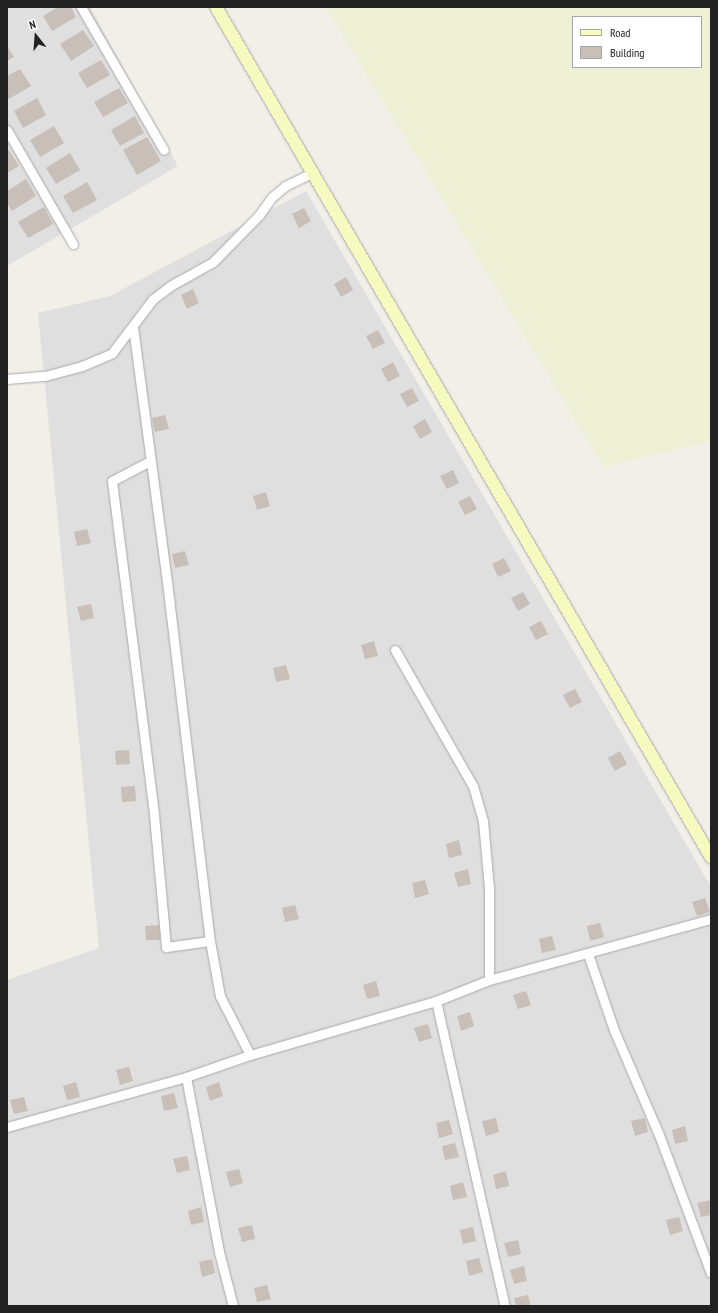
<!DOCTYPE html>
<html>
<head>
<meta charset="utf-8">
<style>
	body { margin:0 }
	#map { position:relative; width:718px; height:1313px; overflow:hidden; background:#f2efe9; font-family:"PT Sans Narrow",sans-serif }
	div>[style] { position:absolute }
	.residential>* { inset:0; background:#e0dfdf }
	.farmland>* { inset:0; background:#eef0d5 }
	.building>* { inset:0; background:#c7bfb8 }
	.roads { filter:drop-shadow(0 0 1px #a9a9a9) drop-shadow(0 0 1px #a9a9a9) }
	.street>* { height:9px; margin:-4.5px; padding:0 4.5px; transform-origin:4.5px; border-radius:4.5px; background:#fff }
	.secondary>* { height:12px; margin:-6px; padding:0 6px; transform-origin:6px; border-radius:6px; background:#f7fabf }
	span { translate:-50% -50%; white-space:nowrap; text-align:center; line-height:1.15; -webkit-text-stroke:3px #fff; paint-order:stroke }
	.frame { position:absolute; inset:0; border:8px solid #222; pointer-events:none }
	.legend { position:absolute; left:572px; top:16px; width:130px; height:52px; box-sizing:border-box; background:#fff; border:1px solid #a7a7a7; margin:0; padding:5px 7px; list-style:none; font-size:12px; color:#222 }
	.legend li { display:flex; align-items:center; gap:8px; height:20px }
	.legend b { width:20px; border:1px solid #a7a7a7 }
	.north { position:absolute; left:16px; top:16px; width:40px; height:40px; -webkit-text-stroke:3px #fff; paint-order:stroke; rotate:343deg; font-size:11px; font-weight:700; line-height:16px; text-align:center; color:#222 }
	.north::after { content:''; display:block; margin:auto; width:14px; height:18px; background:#222; clip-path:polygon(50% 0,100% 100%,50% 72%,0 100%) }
</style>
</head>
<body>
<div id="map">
	<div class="residential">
		<div style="clip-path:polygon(7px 7px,90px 7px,178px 166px,7px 266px)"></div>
		<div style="clip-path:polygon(306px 191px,711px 887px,711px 1306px,7px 1306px,7px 980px,99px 948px,38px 313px,110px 296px)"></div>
	</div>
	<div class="farmland">
		<div style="clip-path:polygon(evenodd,326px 7px,711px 7px,711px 441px,604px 467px,326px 7px,573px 17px,701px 17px,701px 67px,573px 67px,573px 17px)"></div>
	</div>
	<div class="building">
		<div style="clip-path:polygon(58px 7px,71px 7px,76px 17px,52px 31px,43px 16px)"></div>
		<div style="clip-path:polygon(83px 30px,94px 46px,71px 61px,60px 44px)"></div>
		<div style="clip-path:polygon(7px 46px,14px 57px,7px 61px)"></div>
		<div style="clip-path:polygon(101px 60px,110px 75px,87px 88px,78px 73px)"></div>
		<div style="clip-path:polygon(20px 69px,31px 86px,7px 100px,7px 76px)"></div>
		<div style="clip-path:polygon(119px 88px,128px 103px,103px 117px,94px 102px)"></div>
		<div style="clip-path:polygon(37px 98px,46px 115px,23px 128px,14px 111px)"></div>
		<div style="clip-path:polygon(135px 116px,144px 133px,120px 146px,111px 130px)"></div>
		<div style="clip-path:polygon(54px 126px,64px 143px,40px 157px,30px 140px)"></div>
		<div style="clip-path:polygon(147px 137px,161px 161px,137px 175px,123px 150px)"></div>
		<div style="clip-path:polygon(9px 150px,19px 166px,7px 173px,7px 152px)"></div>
		<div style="clip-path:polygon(70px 153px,80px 170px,56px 184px,46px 168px)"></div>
		<div style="clip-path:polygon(26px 179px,36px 196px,12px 211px,7px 203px,7px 191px)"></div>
		<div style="clip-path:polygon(87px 182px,97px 200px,73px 213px,63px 196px)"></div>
		<div style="clip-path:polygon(44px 207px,53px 224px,28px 238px,18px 222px)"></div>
		<div style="clip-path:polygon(304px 208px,311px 221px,299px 228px,292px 214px)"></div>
		<div style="clip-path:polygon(346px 277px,353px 290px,341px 297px,334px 284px)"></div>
		<div style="clip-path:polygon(193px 289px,199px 303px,187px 309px,181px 295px)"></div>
		<div style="clip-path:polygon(378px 330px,385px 343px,373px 349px,366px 336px)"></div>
		<div style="clip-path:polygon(393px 362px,400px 376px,388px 382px,381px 369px)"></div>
		<div style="clip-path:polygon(412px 388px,419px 401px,407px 407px,400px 394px)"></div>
		<div style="clip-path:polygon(165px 415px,169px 429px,155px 432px,152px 418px)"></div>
		<div style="clip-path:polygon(425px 419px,432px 432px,420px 439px,413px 426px)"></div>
		<div style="clip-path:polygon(453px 470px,459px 483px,447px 489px,440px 476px)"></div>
		<div style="clip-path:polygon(266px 492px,270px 506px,257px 510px,253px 496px)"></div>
		<div style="clip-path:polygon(470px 496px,477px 509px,465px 515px,458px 502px)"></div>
		<div style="clip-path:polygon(87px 529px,91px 543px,77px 546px,74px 532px)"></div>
		<div style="clip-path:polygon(185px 551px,189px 565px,175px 568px,172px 554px)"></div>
		<div style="clip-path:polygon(504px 558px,511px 571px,498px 577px,492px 564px)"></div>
		<div style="clip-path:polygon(523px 592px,530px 604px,518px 611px,511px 598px)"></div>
		<div style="clip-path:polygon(91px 604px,94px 618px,81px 621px,77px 607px)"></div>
		<div style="clip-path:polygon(541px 621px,548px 634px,536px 640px,529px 627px)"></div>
		<div style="clip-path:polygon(374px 641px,378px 656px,365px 659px,361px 645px)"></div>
		<div style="clip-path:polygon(286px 665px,290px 679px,276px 682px,273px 668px)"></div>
		<div style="clip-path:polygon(575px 689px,582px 702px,570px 708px,563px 695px)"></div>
		<div style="clip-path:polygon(129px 750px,130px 764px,116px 765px,115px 751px)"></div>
		<div style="clip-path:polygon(620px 751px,627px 764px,615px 771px,608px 758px)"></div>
		<div style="clip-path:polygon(135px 786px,136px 801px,122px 802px,121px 787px)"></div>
		<div style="clip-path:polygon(459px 840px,462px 855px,449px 858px,446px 844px)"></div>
		<div style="clip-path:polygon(468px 869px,471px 884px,458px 887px,454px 873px)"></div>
		<div style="clip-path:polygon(425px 880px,429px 894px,415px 898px,412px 883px)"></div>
		<div style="clip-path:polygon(705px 898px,710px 912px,697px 916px,692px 902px)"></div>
		<div style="clip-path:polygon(295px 905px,299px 919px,285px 922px,282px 908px)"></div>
		<div style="clip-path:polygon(600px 923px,604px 937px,590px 941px,587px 926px)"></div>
		<div style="clip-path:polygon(159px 925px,160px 940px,146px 940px,145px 926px)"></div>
		<div style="clip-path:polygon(552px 936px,556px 950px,542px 953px,539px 939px)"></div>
		<div style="clip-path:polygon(376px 981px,380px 996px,367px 999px,363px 985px)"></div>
		<div style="clip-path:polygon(526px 991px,531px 1005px,518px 1009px,513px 995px)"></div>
		<div style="clip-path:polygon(470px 1012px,474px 1026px,461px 1031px,457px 1016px)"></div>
		<div style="clip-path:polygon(428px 1024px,432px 1038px,419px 1042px,414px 1028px)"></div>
		<div style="clip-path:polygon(129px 1067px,133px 1081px,120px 1085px,116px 1070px)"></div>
		<div style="clip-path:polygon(76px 1082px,80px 1097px,67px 1100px,63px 1086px)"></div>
		<div style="clip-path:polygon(219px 1082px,223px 1096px,210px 1101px,206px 1087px)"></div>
		<div style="clip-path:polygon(174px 1093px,178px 1108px,164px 1111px,161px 1096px)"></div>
		<div style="clip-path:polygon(24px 1097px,28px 1111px,14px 1114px,10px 1100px)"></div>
		<div style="clip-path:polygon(496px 1118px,499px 1132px,486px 1136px,482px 1121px)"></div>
		<div style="clip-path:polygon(645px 1118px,648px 1132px,635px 1136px,631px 1121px)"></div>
		<div style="clip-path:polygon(449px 1120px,453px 1134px,439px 1138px,436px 1123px)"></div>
		<div style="clip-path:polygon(685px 1126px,688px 1141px,675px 1144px,672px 1130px)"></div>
		<div style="clip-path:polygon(455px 1143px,459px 1157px,445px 1160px,442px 1146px)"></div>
		<div style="clip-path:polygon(187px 1156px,190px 1170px,177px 1173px,173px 1159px)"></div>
		<div style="clip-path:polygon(239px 1169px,243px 1183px,230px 1187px,226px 1172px)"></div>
		<div style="clip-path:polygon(506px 1171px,509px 1186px,496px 1189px,493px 1175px)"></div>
		<div style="clip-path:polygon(463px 1182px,467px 1197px,453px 1200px,450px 1186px)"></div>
		<div style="clip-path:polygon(711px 1200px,711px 1215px,701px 1217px,697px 1203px)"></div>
		<div style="clip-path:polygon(201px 1207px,204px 1222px,191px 1225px,188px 1211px)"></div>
		<div style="clip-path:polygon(679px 1217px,683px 1231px,670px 1235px,666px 1220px)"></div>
		<div style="clip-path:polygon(252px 1225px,255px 1239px,242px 1242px,238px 1228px)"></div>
		<div style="clip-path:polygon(473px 1227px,476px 1241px,463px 1244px,460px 1230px)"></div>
		<div style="clip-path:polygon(518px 1240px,521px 1254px,508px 1257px,504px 1243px)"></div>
		<div style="clip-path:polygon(479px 1258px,483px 1272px,469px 1276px,466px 1261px)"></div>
		<div style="clip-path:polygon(212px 1259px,215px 1273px,202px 1277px,199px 1262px)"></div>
		<div style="clip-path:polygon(524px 1266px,527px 1281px,514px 1284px,510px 1270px)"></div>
		<div style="clip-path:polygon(267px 1285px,271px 1299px,257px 1302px,254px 1288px)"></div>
		<div style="clip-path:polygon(528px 1295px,531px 1306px,516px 1306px,514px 1298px)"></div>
	</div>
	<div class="roads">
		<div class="street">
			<div style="left:81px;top:7px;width:165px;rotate:59.9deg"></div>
			<div style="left:7px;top:130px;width:132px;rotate:59.9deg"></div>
			<div style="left:133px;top:327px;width:265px;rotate:82.4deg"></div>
			<div style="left:168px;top:590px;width:354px;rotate:83.2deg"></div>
			<div style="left:7px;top:379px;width:38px;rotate:-5deg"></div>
			<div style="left:45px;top:376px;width:38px;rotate:-15deg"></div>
			<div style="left:82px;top:366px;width:33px;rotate:-23deg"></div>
			<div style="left:112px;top:353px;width:68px;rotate:-52.8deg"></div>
			<div style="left:153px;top:299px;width:21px;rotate:-37deg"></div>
			<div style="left:170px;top:286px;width:49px;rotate:-29.2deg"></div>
			<div style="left:213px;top:262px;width:66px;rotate:-45.6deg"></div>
			<div style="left:259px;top:215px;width:22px;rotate:-54deg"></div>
			<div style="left:272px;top:197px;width:17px;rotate:-40deg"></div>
			<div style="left:285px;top:186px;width:30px;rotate:-26deg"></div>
			<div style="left:150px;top:461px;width:43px;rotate:152.2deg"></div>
			<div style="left:112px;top:481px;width:337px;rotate:82.8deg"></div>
			<div style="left:154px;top:815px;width:133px;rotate:84.8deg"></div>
			<div style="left:166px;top:947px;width:44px;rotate:-7.8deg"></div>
			<div style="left:210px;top:941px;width:56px;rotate:79.7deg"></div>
			<div style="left:220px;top:996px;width:66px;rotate:63deg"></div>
			<div style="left:395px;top:650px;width:157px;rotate:60.2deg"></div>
			<div style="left:473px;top:786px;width:36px;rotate:74deg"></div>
			<div style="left:483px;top:821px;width:67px;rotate:84.9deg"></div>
			<div style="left:489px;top:888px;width:92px;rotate:90deg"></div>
			<div style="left:588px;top:954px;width:80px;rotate:71.1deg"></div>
			<div style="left:614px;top:1030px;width:114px;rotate:66.8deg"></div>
			<div style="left:659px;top:1135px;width:147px;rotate:69.4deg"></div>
			<div style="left:436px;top:1001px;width:313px;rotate:77.3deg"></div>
			<div style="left:186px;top:1077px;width:178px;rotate:79.3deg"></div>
			<div style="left:219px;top:1252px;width:56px;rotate:75.5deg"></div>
			<div style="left:7px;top:1127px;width:186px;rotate:-15.6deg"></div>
			<div style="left:186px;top:1077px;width:68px;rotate:-19deg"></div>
			<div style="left:250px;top:1055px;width:194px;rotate:-16.2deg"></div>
			<div style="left:436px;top:1001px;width:57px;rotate:-21.6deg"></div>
			<div style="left:489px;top:980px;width:230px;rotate:-15.4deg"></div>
		</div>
		<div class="secondary">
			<div style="left:216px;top:7px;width:984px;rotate:59.79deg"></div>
		</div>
	</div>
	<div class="frame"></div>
	<ul class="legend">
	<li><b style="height:5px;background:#f7fabf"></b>Road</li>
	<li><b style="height:11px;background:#c7bfb8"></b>Building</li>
	</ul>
	<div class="north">N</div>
</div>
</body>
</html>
